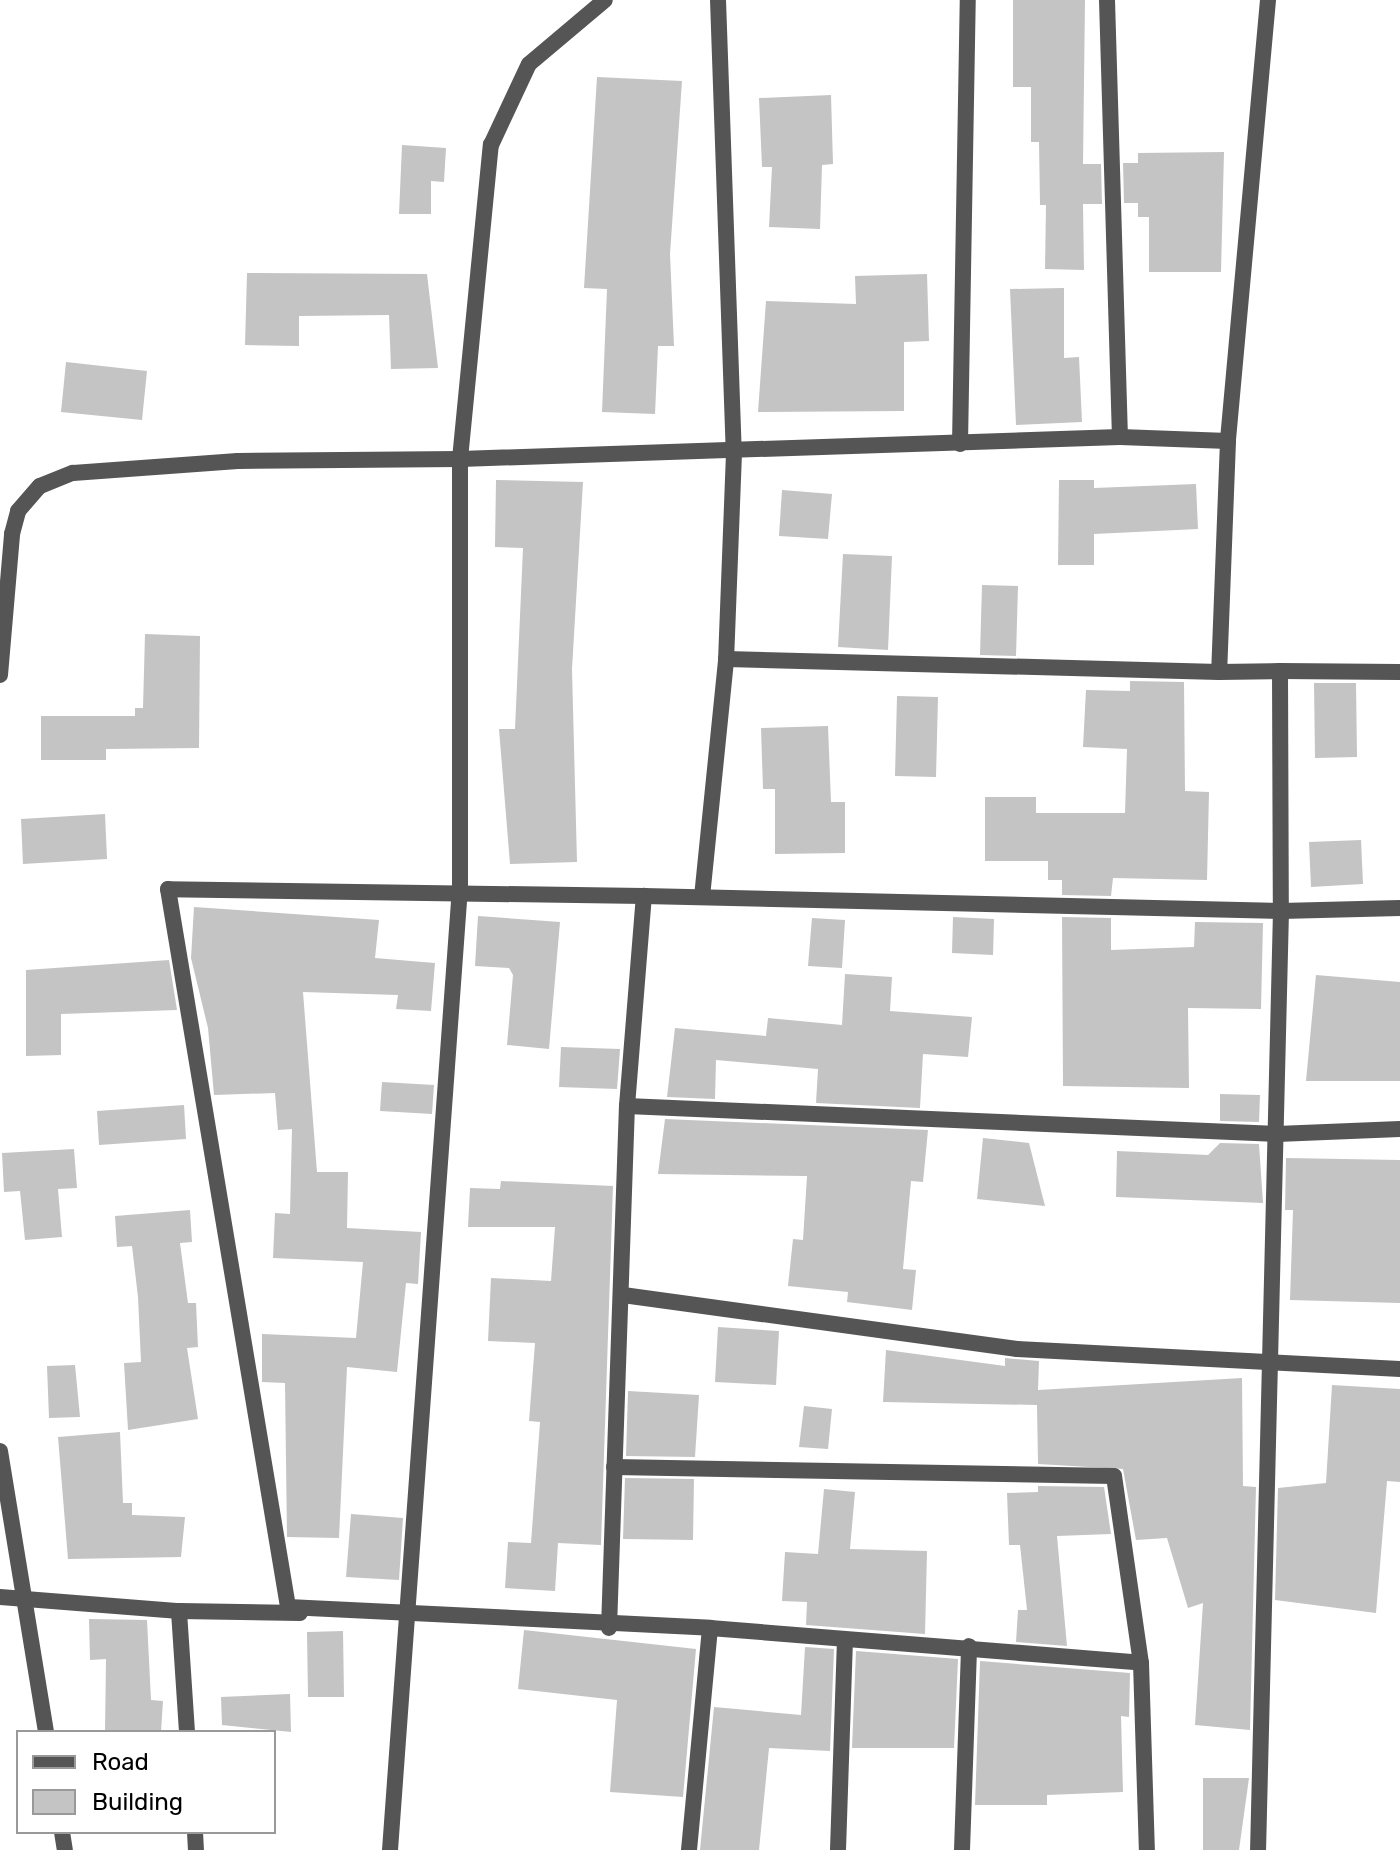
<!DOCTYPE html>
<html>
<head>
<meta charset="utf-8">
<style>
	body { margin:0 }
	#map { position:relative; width:1400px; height:1850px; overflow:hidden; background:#fff; font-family:Rubik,sans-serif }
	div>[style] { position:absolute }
	.building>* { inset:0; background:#c4c4c4 }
	.street>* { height:16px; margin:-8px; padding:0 8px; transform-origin:8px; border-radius:8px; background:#555 }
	span { translate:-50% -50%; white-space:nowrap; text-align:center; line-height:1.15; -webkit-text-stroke:6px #fff; paint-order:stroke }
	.legend { position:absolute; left:16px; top:1730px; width:260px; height:104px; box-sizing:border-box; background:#fff; border:2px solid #999; margin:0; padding:10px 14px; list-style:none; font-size:24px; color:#000 }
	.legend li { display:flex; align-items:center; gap:16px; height:40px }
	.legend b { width:40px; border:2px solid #999 }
</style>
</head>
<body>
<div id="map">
	<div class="building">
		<div style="clip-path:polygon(1013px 0,1085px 0,1083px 164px,1101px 164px,1102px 204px,1083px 204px,1084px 270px,1045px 269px,1046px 205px,1040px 205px,1039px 142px,1031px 142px,1031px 87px,1013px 87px)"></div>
		<div style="clip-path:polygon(597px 77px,682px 81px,670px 254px,674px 346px,658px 346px,655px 414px,602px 412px,607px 289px,584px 288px)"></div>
		<div style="clip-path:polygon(831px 95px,833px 164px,822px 165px,820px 229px,769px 227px,772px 167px,762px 167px,759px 98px)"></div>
		<div style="clip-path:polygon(402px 145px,446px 148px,444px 182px,431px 181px,431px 214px,399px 214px)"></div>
		<div style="clip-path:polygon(1224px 152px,1221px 272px,1149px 272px,1149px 217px,1138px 217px,1138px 203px,1124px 203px,1123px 163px,1138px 163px,1138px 153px)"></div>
		<div style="clip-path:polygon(247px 273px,427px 274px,438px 368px,391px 369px,389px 315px,299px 316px,299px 346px,245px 345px)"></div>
		<div style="clip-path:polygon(927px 274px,929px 341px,904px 342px,904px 411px,758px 412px,766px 301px,856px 304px,855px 276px)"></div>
		<div style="clip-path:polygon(1064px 288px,1064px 358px,1079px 357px,1082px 422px,1016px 425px,1010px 289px)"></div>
		<div style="clip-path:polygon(66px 362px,147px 371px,142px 420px,61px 412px)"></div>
		<div style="clip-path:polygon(496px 480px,583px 482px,572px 669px,577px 862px,510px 864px,499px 729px,515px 729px,523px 548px,495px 547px)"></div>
		<div style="clip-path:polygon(1059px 480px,1094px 480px,1094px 488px,1196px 484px,1198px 529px,1094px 534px,1094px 565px,1058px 565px)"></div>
		<div style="clip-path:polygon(782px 490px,832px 494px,828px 539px,779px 536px)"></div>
		<div style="clip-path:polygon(843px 554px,892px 556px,888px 650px,838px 647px)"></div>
		<div style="clip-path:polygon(982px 585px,1018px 586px,1016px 656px,980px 655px)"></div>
		<div style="clip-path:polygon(145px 634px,200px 636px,199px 748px,106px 749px,106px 760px,41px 760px,41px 716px,135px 716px,135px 708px,143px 708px)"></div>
		<div style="clip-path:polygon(1130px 681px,1184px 682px,1185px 791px,1209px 792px,1207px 880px,1113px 878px,1111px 896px,1062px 895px,1062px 880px,1048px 880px,1048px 861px,985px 861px,985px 797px,1036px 797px,1036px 813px,1125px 813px,1127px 749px,1083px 747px,1086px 690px,1130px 691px)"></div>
		<div style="clip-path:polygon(1314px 683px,1356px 683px,1357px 757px,1315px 758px)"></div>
		<div style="clip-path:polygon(897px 696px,938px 697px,936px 777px,895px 776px)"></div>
		<div style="clip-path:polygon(828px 726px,831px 802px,845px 802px,845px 853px,775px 854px,775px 789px,763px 789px,761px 728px)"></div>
		<div style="clip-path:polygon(105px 814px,107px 859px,23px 864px,21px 819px)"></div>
		<div style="clip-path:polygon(1361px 840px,1363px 884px,1311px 887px,1309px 842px)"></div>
		<div style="clip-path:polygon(194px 907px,379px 920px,375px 958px,435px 963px,431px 1011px,396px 1009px,398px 995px,303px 992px,317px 1172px,348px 1172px,347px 1228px,421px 1232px,418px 1284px,406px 1283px,397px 1372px,347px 1367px,339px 1538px,287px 1537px,285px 1383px,262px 1382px,262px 1334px,356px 1338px,363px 1262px,273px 1258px,275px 1213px,290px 1214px,292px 1129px,278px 1130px,275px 1093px,214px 1095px,208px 1028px,191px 958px)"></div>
		<div style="clip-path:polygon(478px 916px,560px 922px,549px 1049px,507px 1045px,513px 975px,509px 968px,475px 966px)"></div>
		<div style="clip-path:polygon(953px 917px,994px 919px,993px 955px,952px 953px)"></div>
		<div style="clip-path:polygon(1062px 917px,1111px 918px,1111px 950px,1194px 947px,1195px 922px,1263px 923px,1261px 1009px,1188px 1008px,1189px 1088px,1063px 1086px)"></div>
		<div style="clip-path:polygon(812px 918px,845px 920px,842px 968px,808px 966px)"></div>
		<div style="clip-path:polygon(169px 960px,177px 1010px,61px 1014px,61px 1055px,26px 1056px,26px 970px)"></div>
		<div style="clip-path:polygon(845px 974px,892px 977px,890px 1011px,972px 1017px,968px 1057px,923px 1054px,920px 1108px,816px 1103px,818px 1069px,716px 1060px,715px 1099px,667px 1097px,675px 1028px,766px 1036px,768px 1018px,842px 1025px)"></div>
		<div style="clip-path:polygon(1316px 975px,1400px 982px,1400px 1081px,1306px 1081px)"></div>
		<div style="clip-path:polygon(561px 1047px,620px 1049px,617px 1089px,559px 1087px)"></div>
		<div style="clip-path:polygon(382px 1082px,434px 1085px,432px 1114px,380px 1111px)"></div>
		<div style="clip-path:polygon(1220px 1094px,1260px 1095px,1259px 1122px,1220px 1121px)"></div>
		<div style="clip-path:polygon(184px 1105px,186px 1139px,99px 1145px,97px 1111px)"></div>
		<div style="clip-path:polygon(665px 1119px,928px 1130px,923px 1182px,911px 1181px,903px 1269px,916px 1270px,912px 1310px,847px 1302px,848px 1292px,788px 1286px,793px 1239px,803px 1240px,807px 1176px,658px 1174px)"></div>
		<div style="clip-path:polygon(983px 1138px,1029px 1143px,1045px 1206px,977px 1199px)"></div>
		<div style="clip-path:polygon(1220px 1143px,1259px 1144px,1263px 1203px,1116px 1197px,1117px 1151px,1208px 1155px)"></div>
		<div style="clip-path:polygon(74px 1149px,77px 1188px,58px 1189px,62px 1237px,25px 1240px,20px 1191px,4px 1192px,2px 1153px)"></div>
		<div style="clip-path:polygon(1286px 1158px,1400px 1160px,1400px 1303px,1290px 1300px,1293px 1210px,1285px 1210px)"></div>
		<div style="clip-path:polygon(501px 1181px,613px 1186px,601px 1545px,558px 1543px,555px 1591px,505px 1588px,508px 1542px,531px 1543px,540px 1422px,529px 1421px,535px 1343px,488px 1341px,491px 1278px,551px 1281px,555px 1227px,468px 1227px,470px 1188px,500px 1189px)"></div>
		<div style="clip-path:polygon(190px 1210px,192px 1242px,180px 1243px,188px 1303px,196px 1303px,198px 1347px,187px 1348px,198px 1419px,128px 1430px,124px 1363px,141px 1362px,138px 1297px,132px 1246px,117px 1247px,115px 1216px)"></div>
		<div style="clip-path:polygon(718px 1327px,779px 1331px,776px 1385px,715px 1382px)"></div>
		<div style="clip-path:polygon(886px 1350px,1005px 1366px,1005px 1358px,1039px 1361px,1038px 1390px,1242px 1378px,1243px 1486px,1256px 1487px,1250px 1730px,1195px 1725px,1203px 1603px,1188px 1608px,1167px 1538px,1136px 1540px,1123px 1469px,1038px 1464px,1037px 1405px,883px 1402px)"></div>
		<div style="clip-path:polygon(75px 1365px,80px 1417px,49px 1418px,47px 1366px)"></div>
		<div style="clip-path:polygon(1332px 1385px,1400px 1389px,1400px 1482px,1387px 1481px,1376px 1613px,1275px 1600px,1278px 1488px,1326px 1483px)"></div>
		<div style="clip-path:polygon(628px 1391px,699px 1395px,695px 1457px,626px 1456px)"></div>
		<div style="clip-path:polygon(804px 1406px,832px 1409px,828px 1449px,799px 1447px)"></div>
		<div style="clip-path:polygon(120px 1432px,123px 1503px,132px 1503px,132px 1515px,185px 1517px,181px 1557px,68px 1559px,58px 1437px)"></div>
		<div style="clip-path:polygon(625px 1478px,694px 1479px,693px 1540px,623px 1539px)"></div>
		<div style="clip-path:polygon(1038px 1486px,1104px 1487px,1111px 1534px,1057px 1536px,1067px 1646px,1016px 1642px,1018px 1610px,1027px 1610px,1020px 1545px,1009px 1545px,1007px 1493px,1038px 1492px)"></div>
		<div style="clip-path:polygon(824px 1489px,855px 1492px,850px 1549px,927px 1551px,925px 1634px,806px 1625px,807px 1602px,782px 1601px,785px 1552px,818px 1554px)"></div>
		<div style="clip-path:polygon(351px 1514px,403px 1518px,399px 1580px,346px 1577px)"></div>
		<div style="clip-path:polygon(89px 1619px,147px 1620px,151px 1700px,163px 1701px,161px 1732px,105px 1732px,106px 1659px,90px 1660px)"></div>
		<div style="clip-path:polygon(524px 1630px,696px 1649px,683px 1797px,610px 1792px,617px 1700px,518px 1689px)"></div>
		<div style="clip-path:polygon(343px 1631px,344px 1697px,308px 1697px,307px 1632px)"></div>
		<div style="clip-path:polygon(805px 1647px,834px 1649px,830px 1751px,769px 1748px,759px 1850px,700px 1850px,714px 1707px,801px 1715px)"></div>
		<div style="clip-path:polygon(856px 1651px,958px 1659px,954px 1748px,852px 1748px)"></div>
		<div style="clip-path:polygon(980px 1661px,1130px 1673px,1129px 1717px,1121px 1716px,1123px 1792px,1047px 1795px,1047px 1805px,975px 1805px)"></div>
		<div style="clip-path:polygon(290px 1694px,291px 1732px,222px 1725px,221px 1697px)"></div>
		<div style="clip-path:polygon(1203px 1778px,1249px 1778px,1239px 1850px,1203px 1850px)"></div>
	</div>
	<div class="street">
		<div style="left:718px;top:0;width:453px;rotate:88deg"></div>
		<div style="left:734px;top:453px;width:206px;rotate:92.2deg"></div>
		<div style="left:1107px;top:0;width:437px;rotate:88.3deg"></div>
		<div style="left:1268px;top:0;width:443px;rotate:95.2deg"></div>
		<div style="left:1228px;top:441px;width:231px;rotate:92.2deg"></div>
		<div style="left:1219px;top:672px;width:61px;rotate:-0.9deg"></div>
		<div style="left:1280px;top:671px;width:240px;rotate:89.8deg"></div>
		<div style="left:1281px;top:911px;width:119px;rotate:-1.4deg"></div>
		<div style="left:960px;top:444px;width:444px;rotate:-89deg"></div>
		<div style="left:1280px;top:671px;width:119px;rotate:0.5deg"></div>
		<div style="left:0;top:675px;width:142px;rotate:-85.1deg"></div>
		<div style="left:12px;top:534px;width:24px;rotate:-75deg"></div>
		<div style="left:18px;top:511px;width:33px;rotate:-49deg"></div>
		<div style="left:40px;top:486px;width:35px;rotate:-22deg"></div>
		<div style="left:73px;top:473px;width:165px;rotate:-4.2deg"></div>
		<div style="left:238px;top:461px;width:222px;rotate:-0.5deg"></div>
		<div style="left:460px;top:459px;width:316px;rotate:-84.4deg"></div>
		<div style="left:491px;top:145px;width:89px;rotate:-64.9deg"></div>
		<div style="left:529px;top:64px;width:99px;rotate:-40.1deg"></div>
		<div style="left:644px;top:896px;width:476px;rotate:-179.2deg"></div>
		<div style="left:168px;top:889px;width:728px;rotate:80.51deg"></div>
		<div style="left:288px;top:1607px;width:423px;rotate:2.8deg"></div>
		<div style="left:710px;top:1628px;width:432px;rotate:4.6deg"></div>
		<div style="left:702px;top:897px;width:239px;rotate:-84.2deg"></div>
		<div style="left:726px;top:659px;width:493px;rotate:1.5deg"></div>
		<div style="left:627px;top:1106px;width:651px;rotate:2.47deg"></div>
		<div style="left:1277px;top:1134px;width:123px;rotate:-2.3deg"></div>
		<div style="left:623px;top:1295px;width:398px;rotate:7.8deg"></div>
		<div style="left:1017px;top:1349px;width:384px;rotate:3deg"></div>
		<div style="left:0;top:1451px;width:285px;rotate:80.7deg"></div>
		<div style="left:614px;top:1467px;width:500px;rotate:1.03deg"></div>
		<div style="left:1114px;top:1476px;width:189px;rotate:81.8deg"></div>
		<div style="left:1141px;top:1663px;width:187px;rotate:88.2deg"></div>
		<div style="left:0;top:1597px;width:180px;rotate:4.5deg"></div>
		<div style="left:609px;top:1628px;width:522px;rotate:-88.03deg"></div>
		<div style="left:627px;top:1106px;width:211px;rotate:-85.4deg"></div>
		<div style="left:644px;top:896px;width:637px;rotate:1.35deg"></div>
		<div style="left:1281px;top:911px;width:939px;rotate:91.4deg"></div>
		<div style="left:187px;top:1732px;width:121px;rotate:-93.8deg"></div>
		<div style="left:179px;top:1611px;width:121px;rotate:0.9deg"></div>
		<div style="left:62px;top:1832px;width:18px;rotate:81deg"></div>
		<div style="left:195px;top:1832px;width:18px;rotate:87deg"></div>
		<div style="left:390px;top:1850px;width:965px;rotate:-85.84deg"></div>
		<div style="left:460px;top:888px;width:429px;rotate:-90deg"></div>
		<div style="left:460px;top:459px;width:660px;rotate:-1.91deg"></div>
		<div style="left:1120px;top:437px;width:108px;rotate:2.1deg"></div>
		<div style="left:689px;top:1850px;width:223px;rotate:-84.6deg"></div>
		<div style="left:838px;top:1850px;width:210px;rotate:-88.1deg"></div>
		<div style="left:962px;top:1850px;width:204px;rotate:-88deg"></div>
	</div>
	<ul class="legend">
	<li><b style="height:10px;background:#555"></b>Road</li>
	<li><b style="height:22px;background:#c4c4c4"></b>Building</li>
	</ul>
</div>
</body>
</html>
